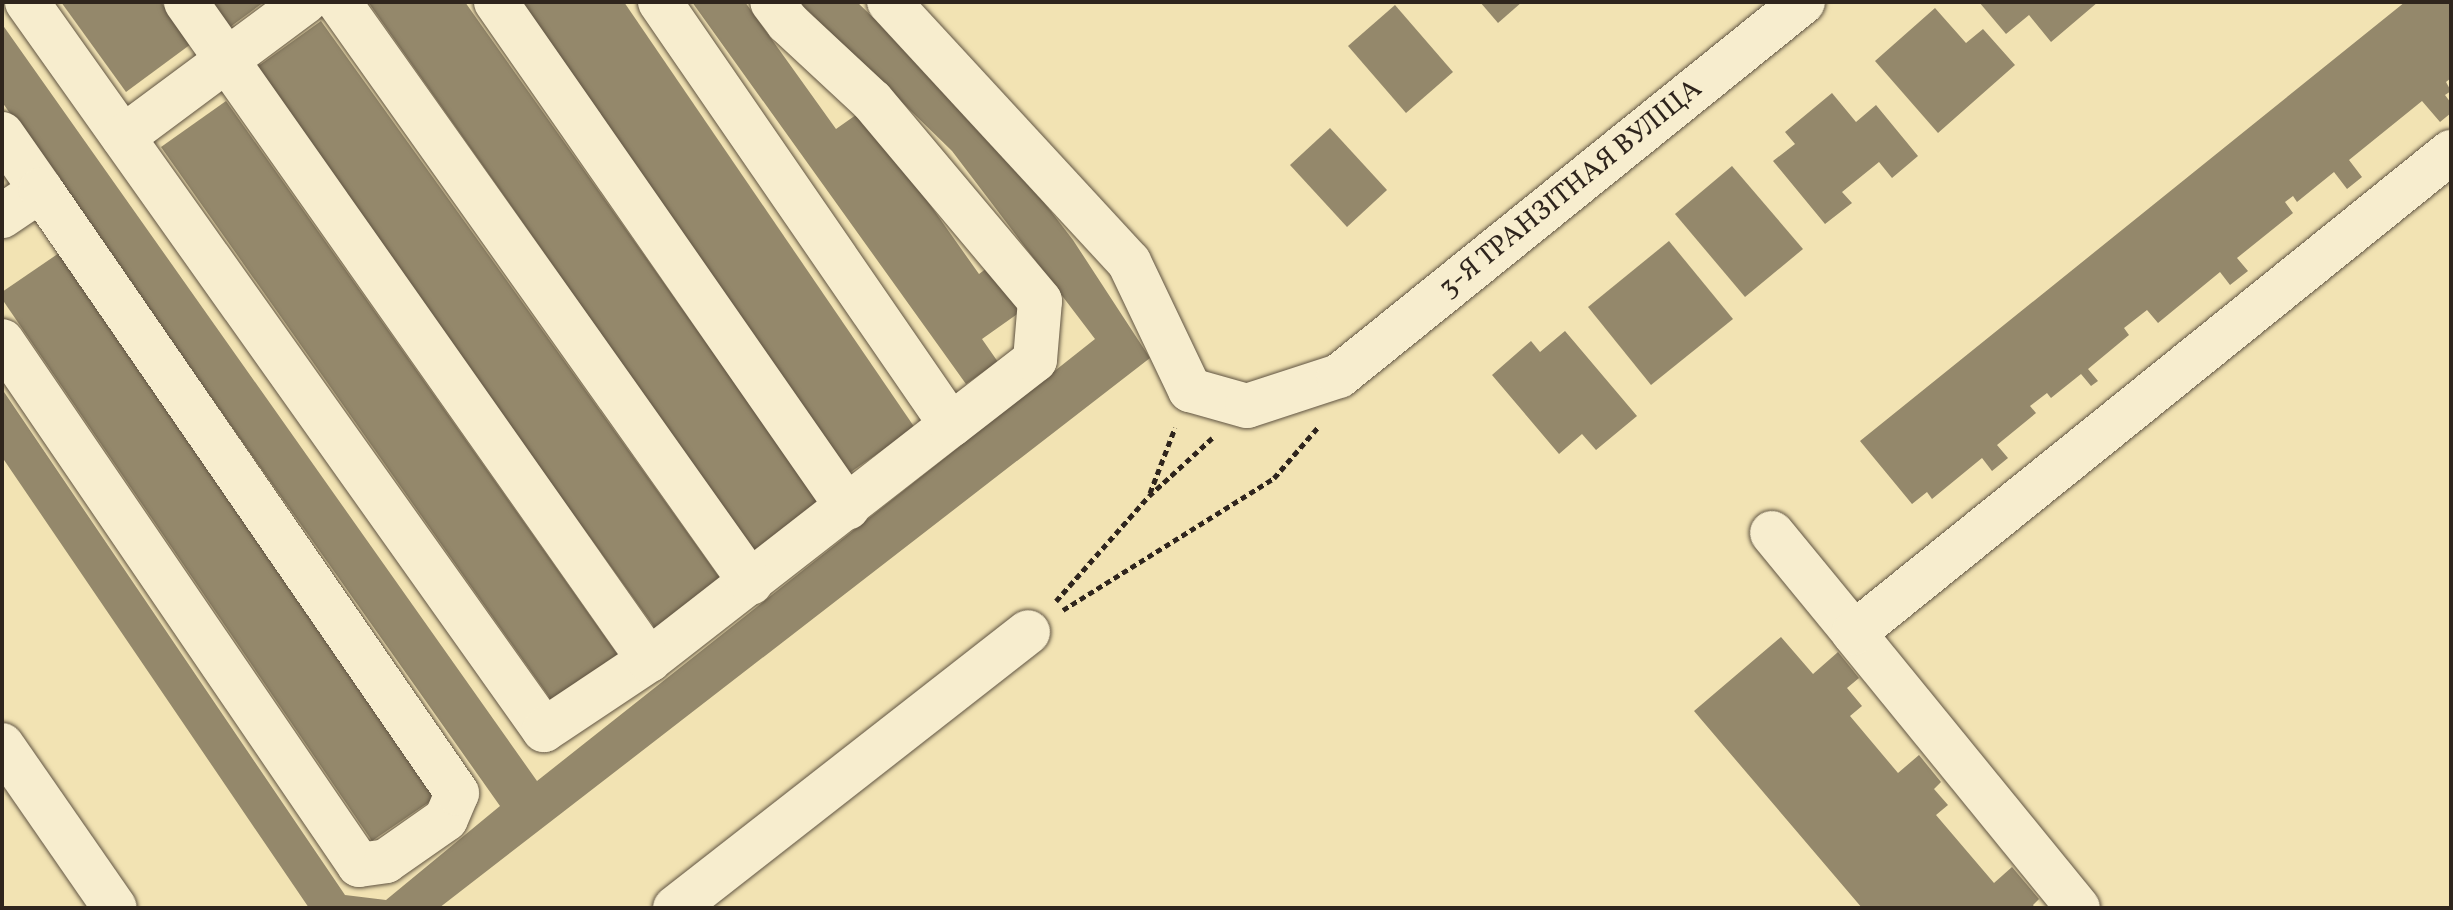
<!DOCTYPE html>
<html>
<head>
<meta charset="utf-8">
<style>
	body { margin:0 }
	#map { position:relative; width:2453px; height:910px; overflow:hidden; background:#f2e3b3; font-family:Vollkorn,serif }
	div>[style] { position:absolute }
	.building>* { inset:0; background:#94886b }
	.path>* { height:5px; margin-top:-2.5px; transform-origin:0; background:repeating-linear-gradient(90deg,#2f251d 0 6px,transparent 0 10px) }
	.roads { filter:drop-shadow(0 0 2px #605442) drop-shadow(0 0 2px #605442) }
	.minor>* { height:44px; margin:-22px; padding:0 22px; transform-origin:22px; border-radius:22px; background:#f7edce }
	span { translate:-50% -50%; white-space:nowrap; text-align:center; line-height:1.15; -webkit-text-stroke:7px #f7edce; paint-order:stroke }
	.street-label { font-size:28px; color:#2f251d }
	.frame { position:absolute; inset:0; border:4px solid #2f251d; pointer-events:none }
</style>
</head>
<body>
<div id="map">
	<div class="building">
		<div style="clip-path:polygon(61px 2px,161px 2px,191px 44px,126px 92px)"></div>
		<div style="clip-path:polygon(212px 2px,264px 2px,230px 27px)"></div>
		<div style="clip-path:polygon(368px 2px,465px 2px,821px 505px,754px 552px)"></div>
		<div style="clip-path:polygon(521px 2px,624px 2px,915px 428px,845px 476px)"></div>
		<div style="clip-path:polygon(692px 2px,745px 2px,836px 129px,863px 110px,979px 274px,991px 265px,1023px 310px,982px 339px,998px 362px,966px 384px)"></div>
		<div style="clip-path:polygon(799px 2px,857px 2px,983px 123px,1073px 240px,1150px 358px,439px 908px,309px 908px,2px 457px,2px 389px,345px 895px,386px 900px,500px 806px,2px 102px,2px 24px,537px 781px,1095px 339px,952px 151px)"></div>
		<div style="clip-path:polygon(1480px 2px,1522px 2px,1498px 23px)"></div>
		<div style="clip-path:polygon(1979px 2px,2098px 2px,2051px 42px,2029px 15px,2006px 34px)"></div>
		<div style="clip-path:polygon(2405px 2px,2451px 2px,2451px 78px,2446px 82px,2451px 91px,2445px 95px,2451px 103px,2451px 113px,2440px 122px,2422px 101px,2349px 160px,2362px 177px,2347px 189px,2334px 172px,2297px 202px,2293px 196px,2285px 202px,2293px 213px,2237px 258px,2248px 271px,2230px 285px,2220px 272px,2158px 323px,2147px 310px,2124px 328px,2129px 335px,2088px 369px,2098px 381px,2091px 386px,2081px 374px,2051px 398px,2047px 393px,2030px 406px,2036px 413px,1997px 445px,2008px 458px,1992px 471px,1982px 458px,1932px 499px,1927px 492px,1912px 504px,1860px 441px)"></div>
		<div style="clip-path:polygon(1395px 5px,1453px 72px,1406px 113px,1348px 46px)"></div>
		<div style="clip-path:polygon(1935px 8px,1966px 43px,1983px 29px,2015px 65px,1938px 133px,1875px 61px)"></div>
		<div style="clip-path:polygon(321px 21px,722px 581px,655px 628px,254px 69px)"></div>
		<div style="clip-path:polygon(1832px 93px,1856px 122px,1876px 105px,1918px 156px,1892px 178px,1879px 162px,1842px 192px,1852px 203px,1825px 224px,1773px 161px,1795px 144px,1785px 132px)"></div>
		<div style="clip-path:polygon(226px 101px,620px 658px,554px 704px,161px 147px)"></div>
		<div style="clip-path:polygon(1330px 128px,1387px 190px,1347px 227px,1290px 165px)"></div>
		<div style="clip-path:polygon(1732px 166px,1803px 249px,1745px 297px,1675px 214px)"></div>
		<div style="clip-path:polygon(1669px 241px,1733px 319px,1651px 385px,1588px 307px)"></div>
		<div style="clip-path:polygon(62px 251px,435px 798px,372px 841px,2px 299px,2px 292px)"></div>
		<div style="clip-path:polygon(1565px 331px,1637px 416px,1596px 450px,1582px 434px,1559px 454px,1492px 375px,1531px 341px,1540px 352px)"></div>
		<div style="clip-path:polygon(1781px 637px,1813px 674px,1838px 652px,1859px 678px,1847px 688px,1862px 706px,1850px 716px,1898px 773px,1919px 755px,1941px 782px,1934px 789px,1948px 805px,1936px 815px,1994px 883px,2012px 867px,2039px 899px,2033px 905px,2035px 908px,1862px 908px,1694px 711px)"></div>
	</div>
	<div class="path">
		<div style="left:1150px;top:493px;width:70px;rotate:-69deg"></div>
		<div style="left:1056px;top:601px;width:140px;rotate:-48.5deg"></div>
		<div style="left:1149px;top:496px;width:86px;rotate:-42.6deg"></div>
		<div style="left:1063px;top:610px;width:249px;rotate:-32deg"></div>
		<div style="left:1274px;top:478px;width:69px;rotate:-49.1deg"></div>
	</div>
	<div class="roads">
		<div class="minor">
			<div style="left:27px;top:2px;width:893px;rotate:54.62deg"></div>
			<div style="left:544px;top:730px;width:126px;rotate:-33.7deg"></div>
			<div style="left:649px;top:660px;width:383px;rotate:-37.9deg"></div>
			<div style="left:186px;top:2px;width:805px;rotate:54.87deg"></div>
			<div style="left:339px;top:2px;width:712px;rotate:54.66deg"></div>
			<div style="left:496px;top:2px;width:616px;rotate:55.18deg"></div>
			<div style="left:660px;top:2px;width:513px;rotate:55.47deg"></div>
			<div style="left:951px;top:425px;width:106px;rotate:-37.7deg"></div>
			<div style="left:1035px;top:360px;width:59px;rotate:-85.2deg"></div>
			<div style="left:1040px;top:301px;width:261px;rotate:-130deg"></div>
			<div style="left:872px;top:101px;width:115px;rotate:-137.1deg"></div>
			<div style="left:788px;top:23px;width:26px;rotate:-127deg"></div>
			<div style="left:889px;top:2px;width:354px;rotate:47.3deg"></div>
			<div style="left:1129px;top:262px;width:142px;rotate:64.5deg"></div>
			<div style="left:1190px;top:390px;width:59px;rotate:15.7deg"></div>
			<div style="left:1247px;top:406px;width:97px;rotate:-18.1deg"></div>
			<div style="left:1339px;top:376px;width:596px;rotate:-38.87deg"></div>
			<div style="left:2px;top:134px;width:68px;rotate:55.1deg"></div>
			<div style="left:41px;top:190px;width:47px;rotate:146.3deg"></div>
			<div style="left:123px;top:137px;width:227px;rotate:-36.6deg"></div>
			<div style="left:2px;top:341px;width:634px;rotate:55.73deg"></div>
			<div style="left:359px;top:865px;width:27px;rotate:-8deg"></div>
			<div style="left:386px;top:861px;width:73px;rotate:-35deg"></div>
			<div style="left:446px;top:819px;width:28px;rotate:-67deg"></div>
			<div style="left:457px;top:793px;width:733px;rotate:-124.6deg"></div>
			<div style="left:1772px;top:533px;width:129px;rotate:50.6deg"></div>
			<div style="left:2px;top:745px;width:198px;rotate:55.3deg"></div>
			<div style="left:675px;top:908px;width:448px;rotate:-38deg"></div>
			<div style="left:2078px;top:908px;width:355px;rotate:-129.2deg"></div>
			<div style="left:1854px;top:633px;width:767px;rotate:-38.86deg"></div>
		</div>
	</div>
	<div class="street-label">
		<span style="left:1571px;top:189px;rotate:-39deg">3-Я ТРАНЗІТНАЯ ВУЛІЦА</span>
	</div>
	<div class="frame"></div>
</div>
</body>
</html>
